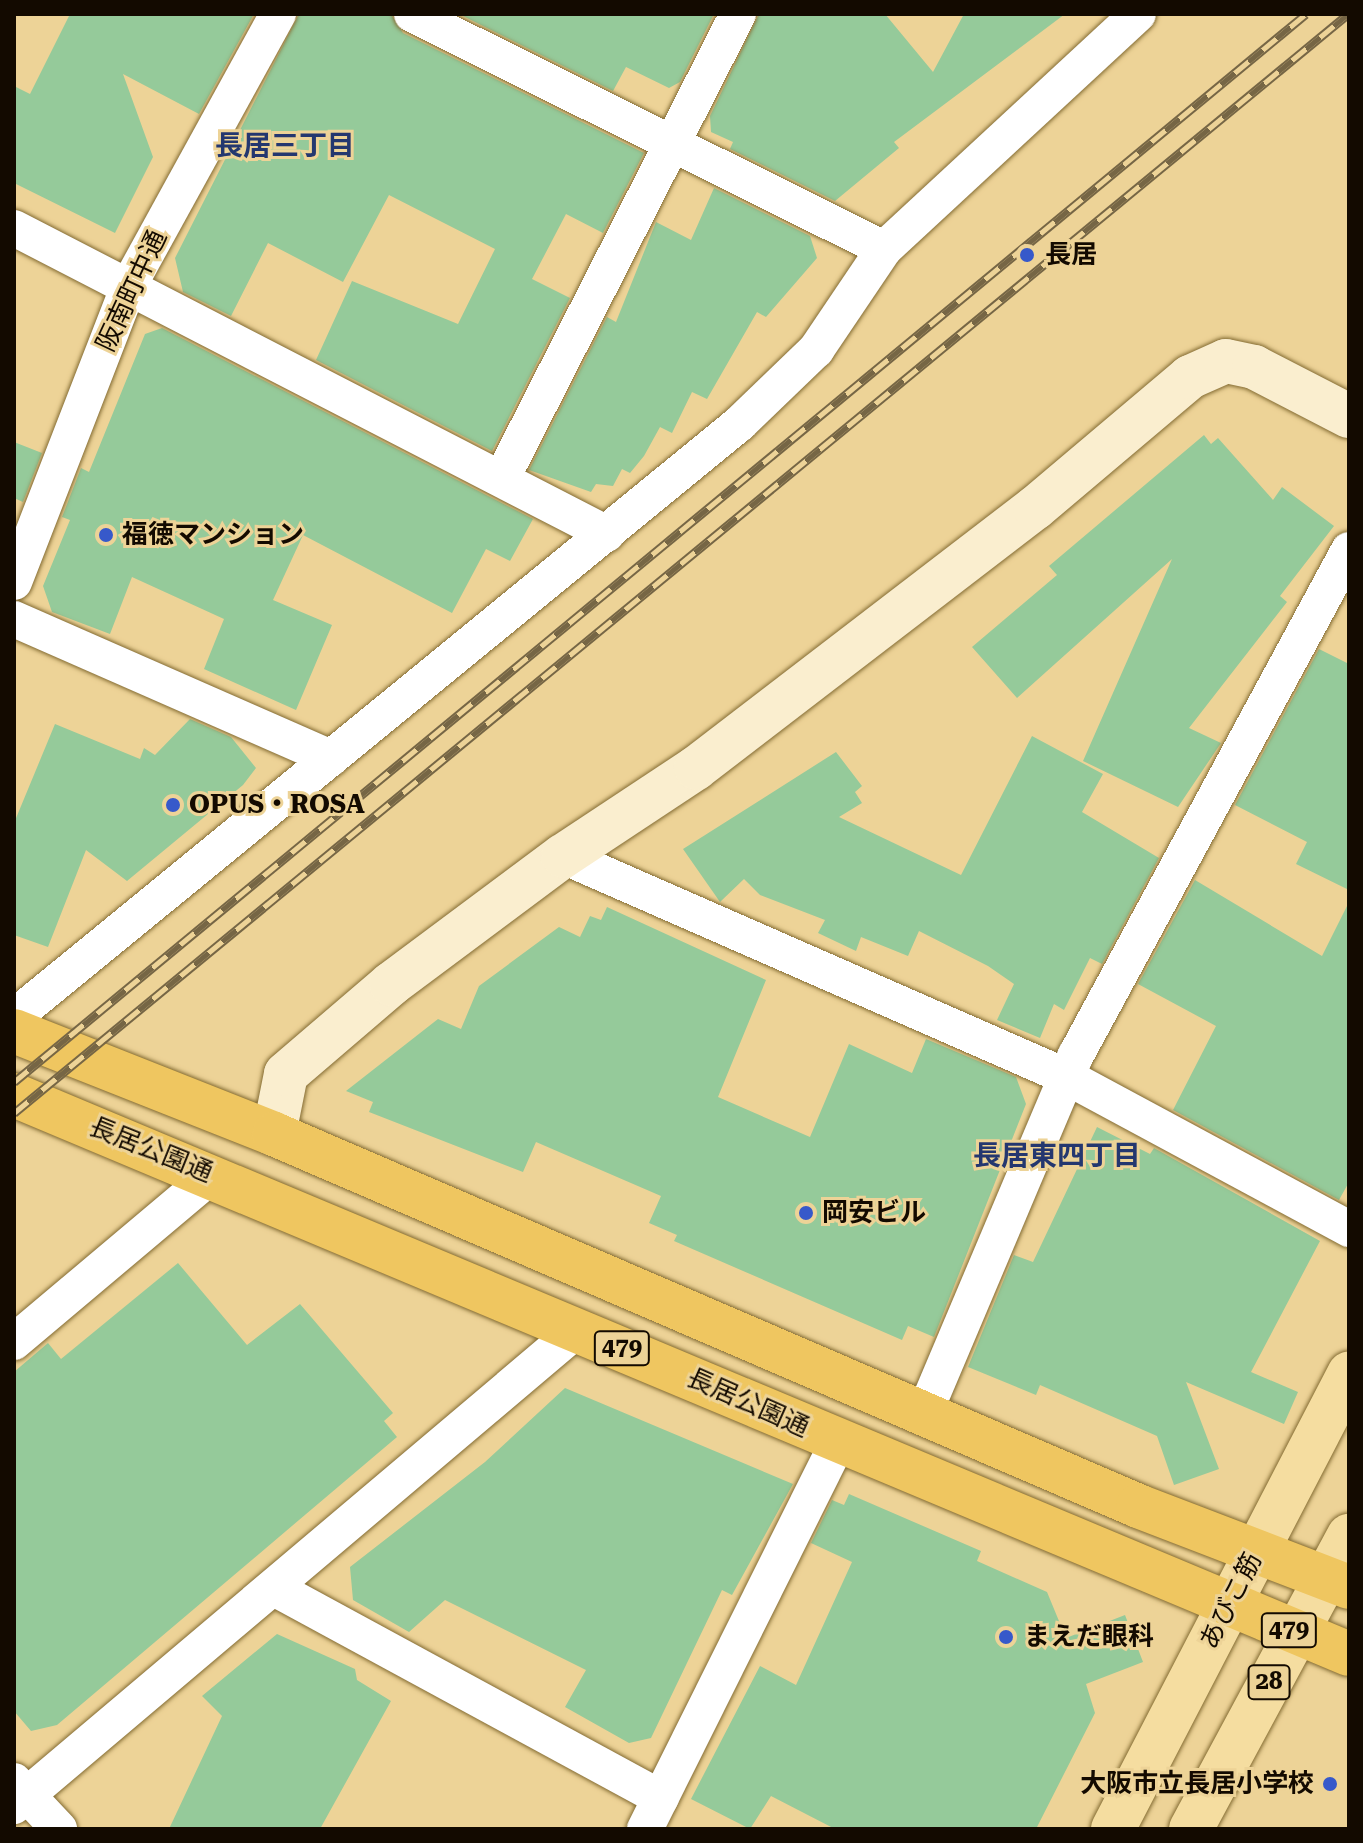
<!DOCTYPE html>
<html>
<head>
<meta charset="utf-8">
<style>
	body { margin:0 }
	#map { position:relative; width:1363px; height:1843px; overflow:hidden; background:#edd397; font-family:"Roboto Serif","Noto Sans JP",serif }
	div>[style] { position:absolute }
	.building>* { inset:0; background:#95ca9a }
	.roads { filter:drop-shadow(0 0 2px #836b32) drop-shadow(0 0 2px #836b32) }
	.street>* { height:36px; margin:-18px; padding:0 18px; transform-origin:18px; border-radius:18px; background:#fff }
	.secondary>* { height:44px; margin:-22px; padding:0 22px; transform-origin:22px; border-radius:22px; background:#faeecf }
	.primary>* { height:44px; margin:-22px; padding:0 22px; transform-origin:22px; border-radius:22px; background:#f5dda0 }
	.highway>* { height:44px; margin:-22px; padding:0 22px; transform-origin:22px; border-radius:22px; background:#efc660 }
	.rail>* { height:9px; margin-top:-4.5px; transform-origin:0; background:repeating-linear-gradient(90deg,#edd397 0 18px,#766645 0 36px); box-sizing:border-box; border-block:2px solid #766645 }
	.dots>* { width:22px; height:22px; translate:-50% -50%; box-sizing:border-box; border:4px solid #edd397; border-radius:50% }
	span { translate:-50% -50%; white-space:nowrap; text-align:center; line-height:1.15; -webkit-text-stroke:6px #edd397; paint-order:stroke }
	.shield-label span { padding:2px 6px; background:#edd397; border:2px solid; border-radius:6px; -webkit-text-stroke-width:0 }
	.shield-label { font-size:24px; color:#130a00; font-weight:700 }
	.poi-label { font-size:26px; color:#130a00; font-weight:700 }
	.left { translate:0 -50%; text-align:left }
	.right { translate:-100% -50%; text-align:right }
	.street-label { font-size:26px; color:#130a00 }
	.neighbourhood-label { font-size:28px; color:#24376f; font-weight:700 }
	.frame { position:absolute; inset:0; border:16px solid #130a00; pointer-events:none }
</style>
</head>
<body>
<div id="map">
	<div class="building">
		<div style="clip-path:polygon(70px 14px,254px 14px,199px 114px,123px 74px,153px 157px,115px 233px,14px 183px,14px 86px,30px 94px)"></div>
		<div style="clip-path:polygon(299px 14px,391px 14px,403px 33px,644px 153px,603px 233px,566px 214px,532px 279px,570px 298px,492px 451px,316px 360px,352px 281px,458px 324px,495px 249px,389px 195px,343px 282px,268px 243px,231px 316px,183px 292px,175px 258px)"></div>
		<div style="clip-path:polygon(459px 14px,714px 14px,680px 82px,669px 88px,626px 67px,613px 91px)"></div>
		<div style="clip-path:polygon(759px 14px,885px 14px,933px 72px,964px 14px,1065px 14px,894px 142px,899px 148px,835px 201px,730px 149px,733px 142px,711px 132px,710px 116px)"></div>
		<div style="clip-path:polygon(714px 188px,810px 236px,817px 258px,766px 317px,757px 312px,707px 399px,692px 392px,672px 433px,660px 427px,644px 456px,630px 473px,622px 469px,613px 486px,596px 484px,591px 492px,529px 470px,607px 317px,616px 322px,656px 222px,691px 240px)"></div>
		<div style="clip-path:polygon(162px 328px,533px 519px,510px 561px,486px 549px,452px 613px,303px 535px,273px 600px,332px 625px,296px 710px,204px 669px,224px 619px,132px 577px,110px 634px,52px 612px,43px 586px,70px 520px,62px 517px,81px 468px,89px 472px,145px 334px)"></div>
		<div style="clip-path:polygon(1204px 435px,1211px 444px,1218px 438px,1273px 500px,1282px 487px,1334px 526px,1280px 596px,1287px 602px,1189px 728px,1221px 743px,1178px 807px,1083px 761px,1172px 559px,1017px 698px,972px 647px,1057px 575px,1049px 566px)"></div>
		<div style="clip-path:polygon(14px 442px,42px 453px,23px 502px,14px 498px)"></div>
		<div style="clip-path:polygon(1319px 649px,1349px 664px,1349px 890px,1296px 864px,1307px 842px,1235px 805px)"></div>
		<div style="clip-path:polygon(190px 719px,231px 737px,256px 768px,243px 785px,127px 881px,86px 850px,48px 947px,14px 935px,14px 823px,55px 724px,140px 759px,144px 748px,155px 755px)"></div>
		<div style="clip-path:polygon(1032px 736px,1103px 774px,1082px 812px,1159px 858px,1102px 964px,1090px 958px,1064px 1010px,1054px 1004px,1040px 1038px,997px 1020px,1014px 984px,988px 966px,919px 931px,908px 956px,861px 937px,856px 951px,818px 933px,825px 920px,760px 895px,744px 879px,720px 902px,683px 849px,836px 752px,862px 786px,855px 792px,862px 803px,839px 817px,961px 875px)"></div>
		<div style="clip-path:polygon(1195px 880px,1322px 956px,1349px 902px,1349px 1182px,1339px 1200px,1173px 1110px,1216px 1026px,1138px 984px)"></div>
		<div style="clip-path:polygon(607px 907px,766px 980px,718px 1097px,810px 1137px,849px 1044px,912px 1073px,926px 1039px,1016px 1077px,1026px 1104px,934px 1337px,908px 1326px,902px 1340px,674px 1241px,677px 1235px,649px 1223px,661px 1196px,536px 1142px,523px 1172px,369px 1112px,373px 1102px,346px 1091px,438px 1019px,461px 1029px,479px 986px,559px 927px,580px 937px,590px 916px,601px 920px)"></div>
		<div style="clip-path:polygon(1097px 1127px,1150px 1154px,1154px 1148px,1320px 1241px,1251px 1372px,1298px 1392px,1284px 1424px,1186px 1382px,1219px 1469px,1174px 1485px,1157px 1436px,1040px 1385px,1036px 1395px,968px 1367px,1014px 1255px,1033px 1262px)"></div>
		<div style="clip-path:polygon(178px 1263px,247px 1345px,300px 1304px,393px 1413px,384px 1421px,397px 1437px,57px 1725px,31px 1731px,14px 1711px,14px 1372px,48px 1343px,61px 1359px)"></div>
		<div style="clip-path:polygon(565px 1388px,793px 1484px,732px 1595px,722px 1590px,651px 1738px,629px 1743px,565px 1707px,586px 1670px,445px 1600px,409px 1632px,353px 1600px,350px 1567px,485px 1462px)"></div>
		<div style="clip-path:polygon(849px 1494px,981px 1551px,977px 1561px,1047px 1592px,1066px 1638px,1125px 1615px,1143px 1662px,1086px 1684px,1095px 1713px,1036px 1829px,835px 1829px,771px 1796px,750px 1829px,691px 1799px,760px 1666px,796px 1685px,852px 1562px,811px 1543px,832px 1500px,844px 1505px)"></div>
		<div style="clip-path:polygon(277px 1634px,355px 1669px,357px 1680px,391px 1701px,320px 1829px,169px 1829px,222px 1716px,202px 1696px)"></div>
	</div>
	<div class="roads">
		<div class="street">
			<div style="left:412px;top:14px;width:527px;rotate:26.47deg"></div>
			<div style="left:14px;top:228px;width:667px;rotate:27.29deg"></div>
			<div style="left:503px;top:476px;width:518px;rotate:-63.04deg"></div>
			<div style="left:14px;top:582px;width:318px;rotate:-68.8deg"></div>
			<div style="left:129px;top:285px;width:309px;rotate:-61.2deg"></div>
			<div style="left:14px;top:619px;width:346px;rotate:23.7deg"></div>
			<div style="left:563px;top:856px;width:548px;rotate:23.67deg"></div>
			<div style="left:1065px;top:1076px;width:323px;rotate:28.3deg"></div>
			<div style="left:14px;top:1017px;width:937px;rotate:-39.28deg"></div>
			<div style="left:739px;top:424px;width:107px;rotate:-43.9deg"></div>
			<div style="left:816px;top:350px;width:122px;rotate:-56deg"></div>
			<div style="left:884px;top:249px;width:346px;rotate:-42.8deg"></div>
			<div style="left:14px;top:1342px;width:259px;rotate:-40.1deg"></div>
			<div style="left:924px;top:1414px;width:390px;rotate:-67.1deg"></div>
			<div style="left:1076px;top:1055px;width:574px;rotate:-61.6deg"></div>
			<div style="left:274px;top:1588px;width:440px;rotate:28.5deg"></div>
			<div style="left:14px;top:1781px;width:66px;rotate:46.8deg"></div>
			<div style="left:14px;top:1806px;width:739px;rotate:-40.22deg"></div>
			<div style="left:645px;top:1829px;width:432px;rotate:-63.5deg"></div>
		</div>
		<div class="secondary">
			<div style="left:274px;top:1134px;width:61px;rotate:-78.7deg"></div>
			<div style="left:286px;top:1074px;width:138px;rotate:-40.6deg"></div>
			<div style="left:391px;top:984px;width:214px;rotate:-36.7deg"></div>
			<div style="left:563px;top:856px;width:159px;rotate:-33.5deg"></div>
			<div style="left:696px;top:768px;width:427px;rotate:-37.5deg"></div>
			<div style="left:1035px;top:508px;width:203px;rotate:-40.2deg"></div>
			<div style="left:1190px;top:377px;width:39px;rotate:-24deg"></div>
			<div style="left:1226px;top:361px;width:29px;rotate:12deg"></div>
			<div style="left:1254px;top:367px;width:107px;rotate:27.3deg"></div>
		</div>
		<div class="primary">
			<div style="left:1113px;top:1829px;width:513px;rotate:-62.59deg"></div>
			<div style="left:1191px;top:1829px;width:333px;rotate:-61.7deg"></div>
		</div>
		<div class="highway">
			<div style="left:14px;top:1031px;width:280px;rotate:21.6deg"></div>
			<div style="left:274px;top:1134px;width:941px;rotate:23.29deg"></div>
			<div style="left:1138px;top:1506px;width:226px;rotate:21deg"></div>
			<div style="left:14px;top:1095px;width:1447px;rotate:22.72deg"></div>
		</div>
	</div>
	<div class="rail">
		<div style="left:14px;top:1082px;width:1676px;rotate:-39.58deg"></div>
		<div style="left:14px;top:1113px;width:1728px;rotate:-39.48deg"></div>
	</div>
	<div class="dots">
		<div style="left:1027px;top:255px;background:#3759ca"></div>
		<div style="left:106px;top:535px;background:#3759ca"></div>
		<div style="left:173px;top:805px;background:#3759ca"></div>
		<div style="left:806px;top:1213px;background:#3759ca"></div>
		<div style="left:1006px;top:1637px;background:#3759ca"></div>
		<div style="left:1330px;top:1784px;background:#3759ca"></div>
	</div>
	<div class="shield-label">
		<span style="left:622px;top:1348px">479</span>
		<span style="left:1289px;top:1630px">479</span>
		<span style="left:1269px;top:1682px">28</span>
	</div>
	<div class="poi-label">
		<span class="left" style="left:1045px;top:255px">長居</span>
		<span class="left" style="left:122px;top:535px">福徳マンション</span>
		<span class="left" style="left:189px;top:805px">OPUS・ROSA</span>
		<span class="left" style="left:822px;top:1213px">岡安ビル</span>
		<span class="left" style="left:1024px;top:1637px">まえだ眼科</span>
		<span class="right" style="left:1314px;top:1784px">大阪市立長居小学校</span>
	</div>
	<div class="street-label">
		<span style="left:132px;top:291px;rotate:-65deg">阪南町中通</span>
		<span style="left:151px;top:1150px;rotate:22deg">長居公園通</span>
		<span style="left:748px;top:1403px;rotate:24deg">長居公園通</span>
		<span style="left:1231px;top:1601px;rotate:-63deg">あびこ筋</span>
	</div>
	<div class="neighbourhood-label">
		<span style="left:285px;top:146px">長居三丁目</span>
		<span style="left:1057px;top:1156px">長居東四丁目</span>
	</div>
	<div class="frame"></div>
</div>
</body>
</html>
